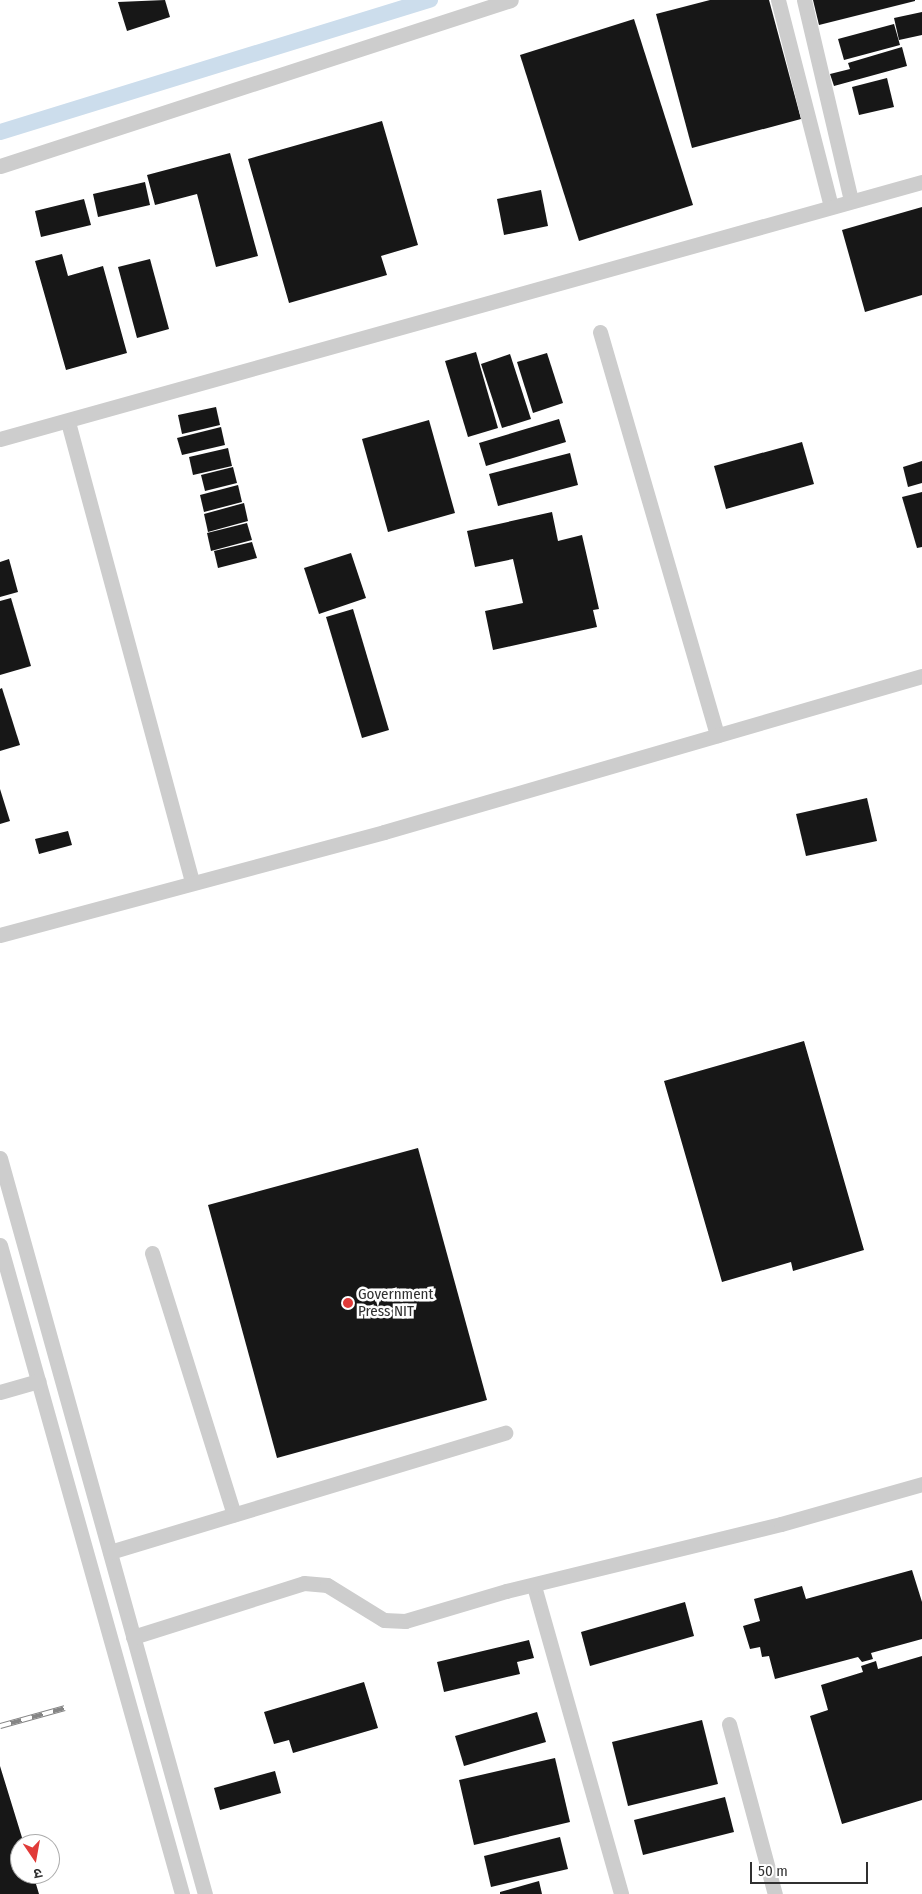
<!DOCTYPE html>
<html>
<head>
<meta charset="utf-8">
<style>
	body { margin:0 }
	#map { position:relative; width:922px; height:1894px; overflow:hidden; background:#fff; font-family:"Fira Sans Condensed","Noto Sans Devanagari",sans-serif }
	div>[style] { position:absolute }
	.canal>* { height:16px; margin:-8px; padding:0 8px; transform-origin:8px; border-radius:8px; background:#ccddec }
	.building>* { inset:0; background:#171717 }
	.minor>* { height:15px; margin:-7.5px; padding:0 7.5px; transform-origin:7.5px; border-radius:7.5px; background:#cdcdcd }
	.rail>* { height:5.5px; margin-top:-2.75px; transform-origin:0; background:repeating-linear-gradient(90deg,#fff 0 11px,#858585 0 22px); box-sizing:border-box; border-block:1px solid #858585 }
	.dots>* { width:14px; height:14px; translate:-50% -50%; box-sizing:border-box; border:2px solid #fff; border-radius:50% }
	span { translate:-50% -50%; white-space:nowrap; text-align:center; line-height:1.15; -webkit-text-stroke:5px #fff; paint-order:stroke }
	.poi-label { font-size:15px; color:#303030 }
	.left { translate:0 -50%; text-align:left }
	.north { position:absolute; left:10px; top:1834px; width:50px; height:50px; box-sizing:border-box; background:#fff; border:1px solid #acacac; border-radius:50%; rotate:168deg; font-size:14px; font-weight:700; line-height:20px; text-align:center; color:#303030 }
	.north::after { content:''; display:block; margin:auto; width:18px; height:22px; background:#e13b39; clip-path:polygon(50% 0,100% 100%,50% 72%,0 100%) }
	.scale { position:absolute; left:750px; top:1862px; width:118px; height:22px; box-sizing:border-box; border:2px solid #303030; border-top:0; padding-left:6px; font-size:15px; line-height:18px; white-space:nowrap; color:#303030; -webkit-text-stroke:4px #fff; paint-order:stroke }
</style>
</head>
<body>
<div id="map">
	<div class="canal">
		<div style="left:0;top:132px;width:450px;rotate:-17.1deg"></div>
	</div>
	<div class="building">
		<div style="clip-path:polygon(165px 0,170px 17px,127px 31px,118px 2px)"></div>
		<div style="clip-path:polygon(710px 0,769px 0,801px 119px,692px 148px,656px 14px)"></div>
		<div style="clip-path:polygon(813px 0,915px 0,915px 1px,819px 25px)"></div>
		<div style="clip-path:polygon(922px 12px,922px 35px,899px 40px,894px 18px)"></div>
		<div style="clip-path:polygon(634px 19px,693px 205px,579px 241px,520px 55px)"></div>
		<div style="clip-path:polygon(894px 24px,900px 45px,844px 60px,838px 39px)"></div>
		<div style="clip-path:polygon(902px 47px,907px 66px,834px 86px,830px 74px,850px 69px,848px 63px)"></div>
		<div style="clip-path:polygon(887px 78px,894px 107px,859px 115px,852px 87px)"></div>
		<div style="clip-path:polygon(382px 121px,418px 245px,381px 256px,387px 275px,289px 303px,248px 159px)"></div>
		<div style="clip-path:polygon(230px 153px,258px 256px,216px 267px,197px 194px,155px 205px,147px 175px)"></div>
		<div style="clip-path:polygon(145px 182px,150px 205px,98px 217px,93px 194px)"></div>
		<div style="clip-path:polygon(541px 190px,548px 226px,504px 235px,497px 199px)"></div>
		<div style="clip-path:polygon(84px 199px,91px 225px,41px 237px,35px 211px)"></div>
		<div style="clip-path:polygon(922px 207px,922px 295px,865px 312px,842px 230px)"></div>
		<div style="clip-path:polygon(62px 254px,68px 276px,103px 266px,127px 353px,66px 370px,35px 261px)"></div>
		<div style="clip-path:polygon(150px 259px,169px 329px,137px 338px,118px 267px)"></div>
		<div style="clip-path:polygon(476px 352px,498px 428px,468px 437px,445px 361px)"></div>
		<div style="clip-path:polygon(547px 353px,563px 403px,533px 413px,517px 362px)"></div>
		<div style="clip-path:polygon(510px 354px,531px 419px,502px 428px,481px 364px)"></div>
		<div style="clip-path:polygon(216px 407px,220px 425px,182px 434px,178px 415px)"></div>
		<div style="clip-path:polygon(559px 419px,566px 442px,486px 466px,479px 443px)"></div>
		<div style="clip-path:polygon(429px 420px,455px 513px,388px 532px,362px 439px)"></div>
		<div style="clip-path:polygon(221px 427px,225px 445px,182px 455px,177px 438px)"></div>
		<div style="clip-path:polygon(802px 442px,814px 484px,726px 509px,714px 466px)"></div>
		<div style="clip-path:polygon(228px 448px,232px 466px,193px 475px,189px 457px)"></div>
		<div style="clip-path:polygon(570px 453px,578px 485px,498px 506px,489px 474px)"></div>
		<div style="clip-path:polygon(922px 461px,922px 483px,908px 487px,903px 467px)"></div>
		<div style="clip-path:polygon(233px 467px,237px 483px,205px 491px,201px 475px)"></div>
		<div style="clip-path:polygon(238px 485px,242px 502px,204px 512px,200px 495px)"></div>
		<div style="clip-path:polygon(922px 492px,922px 547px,917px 548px,902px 497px)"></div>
		<div style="clip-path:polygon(244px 503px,248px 521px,208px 532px,204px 514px)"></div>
		<div style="clip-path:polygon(552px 512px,558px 541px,582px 535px,599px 609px,593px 610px,597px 627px,493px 650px,485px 611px,523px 603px,513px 559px,475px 567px,467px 531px)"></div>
		<div style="clip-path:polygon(247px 523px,252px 540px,211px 551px,207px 533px)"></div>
		<div style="clip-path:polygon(252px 542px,257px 558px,218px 568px,214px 551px)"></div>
		<div style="clip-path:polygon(351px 553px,366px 598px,319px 614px,304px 568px)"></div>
		<div style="clip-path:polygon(9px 559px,18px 592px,0 597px,0 562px)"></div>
		<div style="clip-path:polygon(11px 598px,31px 666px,0 675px,0 601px)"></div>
		<div style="clip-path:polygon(353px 609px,389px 730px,362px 738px,326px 617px)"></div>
		<div style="clip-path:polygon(2px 688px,20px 745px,0 751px,0 689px)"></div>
		<div style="clip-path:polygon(0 789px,10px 821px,0 824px)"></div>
		<div style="clip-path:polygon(867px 798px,877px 841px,806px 856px,796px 814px)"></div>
		<div style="clip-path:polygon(68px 831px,72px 845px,39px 854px,35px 839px)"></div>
		<div style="clip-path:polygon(804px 1041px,864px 1250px,793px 1271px,791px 1262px,722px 1282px,664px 1081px)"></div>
		<div style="clip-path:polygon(418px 1148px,487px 1400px,277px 1458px,208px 1205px)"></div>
		<div style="clip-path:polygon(912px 1570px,922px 1602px,922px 1639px,871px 1653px,873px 1659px,862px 1662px,858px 1657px,775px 1679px,769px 1656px,762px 1657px,760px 1647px,750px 1649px,743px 1626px,760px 1621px,754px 1599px,802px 1586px,806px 1599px)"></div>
		<div style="clip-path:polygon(685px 1602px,694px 1636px,590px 1666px,581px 1632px)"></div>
		<div style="clip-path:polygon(529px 1640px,534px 1658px,517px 1662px,520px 1674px,444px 1692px,437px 1662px)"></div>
		<div style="clip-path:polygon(922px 1656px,922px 1800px,842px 1824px,810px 1716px,828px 1710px,821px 1685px,863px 1672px,861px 1666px,876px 1661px,878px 1669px)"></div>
		<div style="clip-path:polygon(364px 1682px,378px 1728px,293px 1753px,289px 1740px,274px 1744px,264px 1712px)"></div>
		<div style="clip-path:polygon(537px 1712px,546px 1742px,464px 1766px,455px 1736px)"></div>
		<div style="clip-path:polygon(702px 1720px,718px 1784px,628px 1806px,612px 1742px)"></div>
		<div style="clip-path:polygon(555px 1758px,570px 1822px,474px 1845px,459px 1780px)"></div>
		<div style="clip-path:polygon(0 1766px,24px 1844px,20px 1844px,20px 1874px,33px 1874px,39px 1894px,0 1894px)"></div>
		<div style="clip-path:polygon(275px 1771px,281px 1793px,220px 1810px,214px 1788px)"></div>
		<div style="clip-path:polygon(725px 1797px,734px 1832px,643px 1855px,634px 1820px)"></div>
		<div style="clip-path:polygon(560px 1837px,568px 1869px,491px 1887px,484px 1856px)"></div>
		<div style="clip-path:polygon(539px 1881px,542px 1894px,500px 1894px,500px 1892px)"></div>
	</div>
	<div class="minor">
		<div style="left:778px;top:0;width:213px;rotate:75.6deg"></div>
		<div style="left:804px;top:0;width:206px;rotate:76.8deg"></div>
		<div style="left:0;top:166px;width:537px;rotate:-18deg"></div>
		<div style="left:600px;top:332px;width:420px;rotate:73.8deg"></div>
		<div style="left:68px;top:422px;width:477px;rotate:74.9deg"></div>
		<div style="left:0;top:439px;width:957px;rotate:-15.58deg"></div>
		<div style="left:0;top:935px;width:398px;rotate:-15deg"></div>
		<div style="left:384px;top:832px;width:560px;rotate:-16.17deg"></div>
		<div style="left:0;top:1158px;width:764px;rotate:74.44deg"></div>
		<div style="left:0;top:1245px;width:674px;rotate:74.33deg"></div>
		<div style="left:152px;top:1253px;width:274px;rotate:72.6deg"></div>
		<div style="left:0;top:1392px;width:40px;rotate:-16deg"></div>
		<div style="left:110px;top:1552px;width:413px;rotate:-16.8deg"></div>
		<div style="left:534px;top:1586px;width:320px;rotate:74.2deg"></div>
		<div style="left:133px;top:1637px;width:179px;rotate:-17.5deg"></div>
		<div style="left:304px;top:1583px;width:23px;rotate:5deg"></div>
		<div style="left:327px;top:1585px;width:67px;rotate:31.6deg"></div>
		<div style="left:384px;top:1620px;width:21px;rotate:3deg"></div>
		<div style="left:405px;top:1621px;width:105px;rotate:-16.5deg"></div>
		<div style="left:506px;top:1591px;width:283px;rotate:-13.7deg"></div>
		<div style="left:781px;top:1524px;width:147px;rotate:-15.8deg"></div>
		<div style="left:729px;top:1724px;width:176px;rotate:74.9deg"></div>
	</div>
	<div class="rail">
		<div style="left:0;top:1726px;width:67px;rotate:-15.5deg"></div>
	</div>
	<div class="dots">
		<div style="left:348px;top:1303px;background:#e13b39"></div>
	</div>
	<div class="poi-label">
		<span class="left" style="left:358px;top:1303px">Government<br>Press NIT</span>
	</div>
	<div class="north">उ</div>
	<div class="scale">50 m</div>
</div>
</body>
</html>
